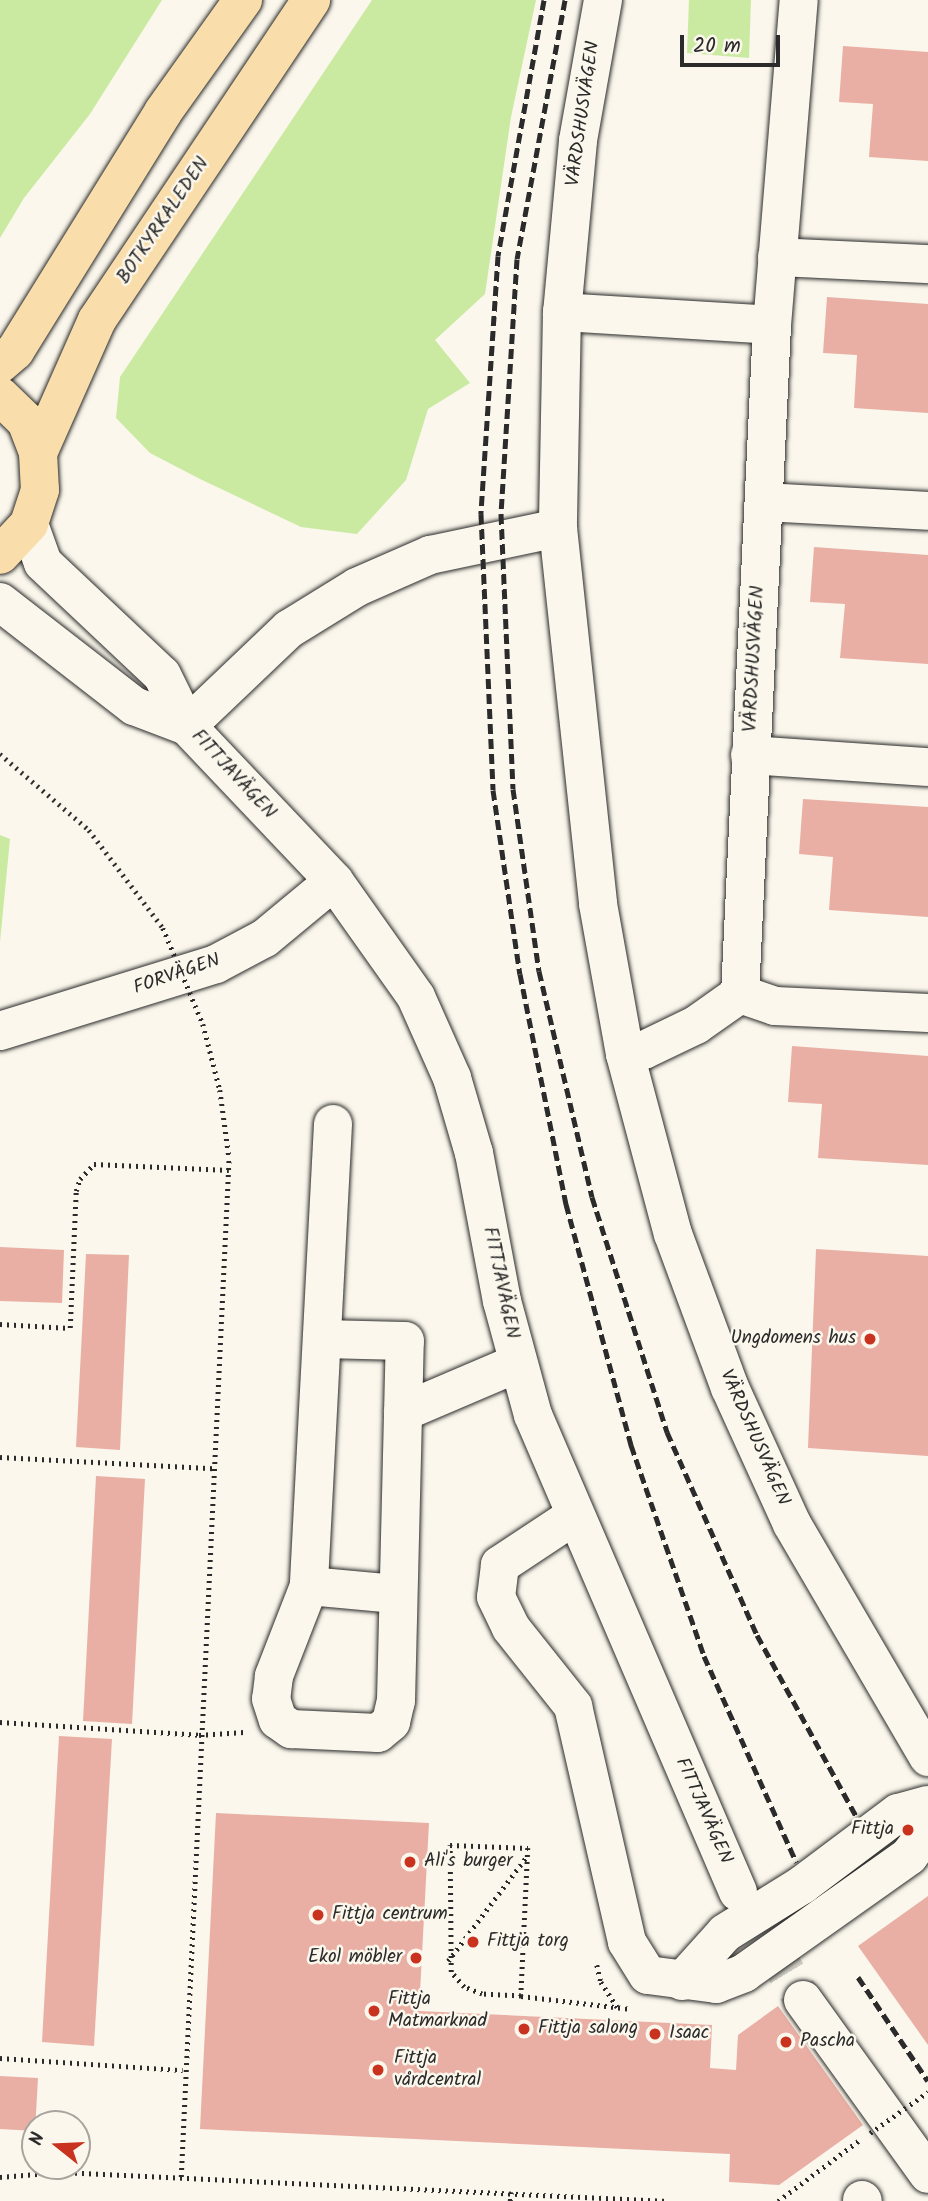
<!DOCTYPE html>
<html>
<head>
<meta charset="utf-8">
<style>
	body { margin:0 }
	#map { position:relative; width:928px; height:2201px; overflow:hidden; background:#fbf7ec; font-family:Kalam,sans-serif }
	div>[style] { position:absolute }
	.green>* { inset:0; background:#caeaa2 }
	.building>* { inset:0; background:#e9afa4 }
	.minor-tunnel>* { height:38px; margin-top:-19px; transform-origin:0; background:repeating-linear-gradient(90deg,#d1cec5 0 38px,transparent 0 57px) }
	.path>* { height:4.5px; margin-top:-2.25px; transform-origin:0; background:repeating-linear-gradient(90deg,#2b2b2b 0 2px,transparent 0 7px) }
	.roads { filter:drop-shadow(0 0 2px #2b2b2b) drop-shadow(0 0 2px #2b2b2b) }
	.minor>* { height:38px; margin:-19px; padding:0 19px; transform-origin:19px; border-radius:19px; background:#fbf7ec }
	.major>* { height:38px; margin:-19px; padding:0 19px; transform-origin:19px; border-radius:19px; background:#f9deab }
	.rail>* { height:5px; margin-top:-2.5px; transform-origin:0; background:repeating-linear-gradient(90deg,#2b2b2b 0 10px,transparent 0 15px) }
	.path-bridge>* { height:4.5px; margin-top:-2.25px; transform-origin:0; background:repeating-linear-gradient(90deg,#2b2b2b 0 2px,transparent 0 7px) }
	.dots>* { width:19px; height:19px; translate:-50% -50%; box-sizing:border-box; border:4px solid #fbf7ec; border-radius:50% }
	span { translate:-50% -50%; white-space:nowrap; text-align:center; line-height:1.15; -webkit-text-stroke:5px #fbf7ec; paint-order:stroke }
	.street-label { font-size:19px; color:#2b2b2b }
	.poi-label { font-size:19px; color:#2b2b2b }
	.right { translate:-100% -50%; text-align:right }
	.left { translate:0 -50%; text-align:left }
	.north { position:absolute; left:21px; top:2110px; width:70px; height:70px; box-sizing:border-box; background:#fbf7ec; border:2px solid #a8a59f; border-radius:50%; rotate:288deg; font-size:19px; font-weight:700; line-height:28px; text-align:center; color:#2b2b2b }
	.north::after { content:''; display:block; margin:auto; width:24px; height:32px; background:#c8321e; clip-path:polygon(50% 0,100% 100%,50% 72%,0 100%) }
	.scale { position:absolute; left:680px; top:35px; width:100px; height:32px; box-sizing:border-box; border:4px solid #2b2b2b; border-top:0; padding-left:9px; font-size:21px; line-height:24px; white-space:nowrap; color:#2b2b2b; -webkit-text-stroke:5px #fbf7ec; paint-order:stroke }
</style>
</head>
<body>
<div id="map">
	<div class="green">
		<div style="clip-path:polygon(0 0,162px 0,90px 114px,24px 198px,0 238px)"></div>
		<div style="clip-path:polygon(372px 0,536px 0,511px 117px,485px 294px,435px 340px,470px 383px,428px 409px,406px 480px,357px 534px,301px 527px,200px 479px,150px 453px,116px 418px,120px 377px)"></div>
		<div style="clip-path:polygon(689px 0,751px 0,749px 58px,687px 53px)"></div>
		<div style="clip-path:polygon(0 835px,10px 839px,0 942px)"></div>
	</div>
	<div class="building">
		<div style="clip-path:polygon(843px 46px,928px 52px,928px 161px,869px 157px,873px 104px,839px 102px)"></div>
		<div style="clip-path:polygon(827px 297px,928px 304px,928px 413px,854px 408px,857px 355px,823px 353px)"></div>
		<div style="clip-path:polygon(814px 547px,928px 555px,928px 664px,840px 658px,845px 604px,810px 602px)"></div>
		<div style="clip-path:polygon(803px 799px,928px 807px,928px 917px,829px 910px,833px 857px,799px 854px)"></div>
		<div style="clip-path:polygon(792px 1046px,928px 1056px,928px 1165px,818px 1158px,822px 1104px,788px 1102px)"></div>
		<div style="clip-path:polygon(0 1247px,64px 1250px,62px 1303px,0 1301px)"></div>
		<div style="clip-path:polygon(816px 1249px,928px 1256px,928px 1456px,808px 1448px)"></div>
		<div style="clip-path:polygon(86px 1254px,129px 1255px,120px 1450px,76px 1447px)"></div>
		<div style="clip-path:polygon(96px 1476px,145px 1479px,132px 1724px,83px 1721px)"></div>
		<div style="clip-path:polygon(59px 1736px,112px 1739px,94px 2046px,42px 2042px)"></div>
		<div style="clip-path:polygon(216px 1813px,429px 1823px,419px 2011px,712px 2025px,710px 2068px,736px 2070px,738px 2035px,778px 2006px,863px 2125px,779px 2185px,729px 2182px,730px 2154px,200px 2129px)"></div>
		<div style="clip-path:polygon(928px 1896px,928px 2045px,858px 1946px)"></div>
		<div style="clip-path:polygon(0 2076px,38px 2078px,35px 2131px,0 2129px)"></div>
	</div>
	<div class="minor-tunnel">
		<div style="left:738px;top:1892px;width:126px;rotate:59deg"></div>
	</div>
	<div class="path">
		<div style="left:0;top:1324px;width:70px;rotate:3.3deg"></div>
		<div style="left:70px;top:1328px;width:137px;rotate:-87.5deg"></div>
		<div style="left:76px;top:1191px;width:13px;rotate:-72deg"></div>
		<div style="left:80px;top:1179px;width:21px;rotate:-47deg"></div>
		<div style="left:94px;top:1164px;width:135px;rotate:2.5deg"></div>
		<div style="left:0;top:1457px;width:213px;rotate:3deg"></div>
		<div style="left:0;top:1722px;width:199px;rotate:3.7deg"></div>
		<div style="left:199px;top:1735px;width:45px;rotate:-3.8deg"></div>
		<div style="left:450px;top:1845px;width:78px;rotate:2.2deg"></div>
		<div style="left:528px;top:1848px;width:148px;rotate:92.7deg"></div>
		<div style="left:521px;top:1996px;width:39px;rotate:-177deg"></div>
		<div style="left:482px;top:1994px;width:19px;rotate:-159deg"></div>
		<div style="left:464px;top:1987px;width:20px;rotate:-131deg"></div>
		<div style="left:451px;top:1972px;width:127px;rotate:-90.5deg"></div>
		<div style="left:448px;top:1961px;width:131px;rotate:-53deg"></div>
		<div style="left:597px;top:1965px;width:17px;rotate:77deg"></div>
		<div style="left:601px;top:1982px;width:30px;rotate:57deg"></div>
		<div style="left:521px;top:1996px;width:111px;rotate:6.7deg"></div>
		<div style="left:0;top:2058px;width:183px;rotate:3.8deg"></div>
		<div style="left:0;top:2177px;width:61px;rotate:-4.7deg"></div>
		<div style="left:61px;top:2172px;width:608px;rotate:2.74deg"></div>
		<div style="left:181px;top:2177px;width:1021px;rotate:-87.31deg"></div>
		<div style="left:510px;top:2201px;width:9px;rotate:-84deg"></div>
		<div style="left:778px;top:2201px;width:104px;rotate:-36.8deg"></div>
	</div>
	<div class="roads">
		<div class="minor">
			<div style="left:603px;top:0;width:143px;rotate:100.1deg"></div>
			<div style="left:578px;top:141px;width:172px;rotate:95.3deg"></div>
			<div style="left:562px;top:312px;width:216px;rotate:91.1deg"></div>
			<div style="left:558px;top:528px;width:378px;rotate:83.9deg"></div>
			<div style="left:598px;top:904px;width:152px;rotate:79.8deg"></div>
			<div style="left:625px;top:1054px;width:186px;rotate:75.1deg"></div>
			<div style="left:673px;top:1234px;width:164px;rotate:69.7deg"></div>
			<div style="left:730px;top:1388px;width:149px;rotate:65.5deg"></div>
			<div style="left:792px;top:1524px;width:270px;rotate:59.7deg"></div>
			<div style="left:777px;top:257px;width:151px;rotate:2.7deg"></div>
			<div style="left:562px;top:312px;width:210px;rotate:3.5deg"></div>
			<div style="left:764px;top:502px;width:164px;rotate:3.1deg"></div>
			<div style="left:29px;top:524px;width:41px;rotate:70.3deg"></div>
			<div style="left:43px;top:563px;width:163px;rotate:43.3deg"></div>
			<div style="left:162px;top:675px;width:57px;rotate:63.9deg"></div>
			<div style="left:187px;top:726px;width:214px;rotate:46.5deg"></div>
			<div style="left:334px;top:881px;width:142px;rotate:54.7deg"></div>
			<div style="left:416px;top:997px;width:89px;rotate:66deg"></div>
			<div style="left:452px;top:1078px;width:78px;rotate:73.7deg"></div>
			<div style="left:474px;top:1153px;width:151px;rotate:79.3deg"></div>
			<div style="left:502px;top:1301px;width:118px;rotate:74.8deg"></div>
			<div style="left:533px;top:1415px;width:519px;rotate:66.74deg"></div>
			<div style="left:0;top:602px;width:170px;rotate:37.8deg"></div>
			<div style="left:134px;top:706px;width:57px;rotate:20.7deg"></div>
			<div style="left:187px;top:726px;width:141px;rotate:-43.6deg"></div>
			<div style="left:289px;top:629px;width:80px;rotate:-31.7deg"></div>
			<div style="left:357px;top:587px;width:80px;rotate:-23.7deg"></div>
			<div style="left:430px;top:555px;width:131px;rotate:-11.9deg"></div>
			<div style="left:750px;top:755px;width:178px;rotate:3.9deg"></div>
			<div style="left:740px;top:994px;width:37px;rotate:19deg"></div>
			<div style="left:775px;top:1006px;width:153px;rotate:2.6deg"></div>
			<div style="left:0;top:1031px;width:226px;rotate:-17.2deg"></div>
			<div style="left:216px;top:964px;width:55px;rotate:-28deg"></div>
			<div style="left:265px;top:938px;width:89px;rotate:-39.6deg"></div>
			<div style="left:625px;top:1054px;width:19px;rotate:-12deg"></div>
			<div style="left:644px;top:1050px;width:58px;rotate:-25.7deg"></div>
			<div style="left:696px;top:1025px;width:54px;rotate:-35.2deg"></div>
			<div style="left:740px;top:994px;width:670px;rotate:-87.26deg"></div>
			<div style="left:772px;top:325px;width:326px;rotate:-85.3deg"></div>
			<div style="left:333px;top:1124px;width:463px;rotate:93deg"></div>
			<div style="left:309px;top:1586px;width:87px;rotate:5.3deg"></div>
			<div style="left:403px;top:1412px;width:125px;rotate:-23.1deg"></div>
			<div style="left:574px;top:1516px;width:89px;rotate:146.5deg"></div>
			<div style="left:500px;top:1565px;width:32px;rotate:97deg"></div>
			<div style="left:496px;top:1597px;width:34px;rotate:64deg"></div>
			<div style="left:511px;top:1628px;width:100px;rotate:51.5deg"></div>
			<div style="left:573px;top:1706px;width:242px;rotate:77.1deg"></div>
			<div style="left:627px;top:1942px;width:39px;rotate:58deg"></div>
			<div style="left:648px;top:1975px;width:69px;rotate:7.5deg"></div>
			<div style="left:716px;top:1984px;width:30px;rotate:-21deg"></div>
			<div style="left:744px;top:1973px;width:202px;rotate:-35.3deg"></div>
			<div style="left:909px;top:1856px;width:31px;rotate:-53deg"></div>
			<div style="left:309px;top:1586px;width:97px;rotate:111.3deg"></div>
			<div style="left:274px;top:1676px;width:23px;rotate:97deg"></div>
			<div style="left:271px;top:1699px;width:22px;rotate:72deg"></div>
			<div style="left:278px;top:1720px;width:16px;rotate:35deg"></div>
			<div style="left:291px;top:1729px;width:87px;rotate:2.6deg"></div>
			<div style="left:378px;top:1733px;width:17px;rotate:-40deg"></div>
			<div style="left:391px;top:1722px;width:22px;rotate:-77deg"></div>
			<div style="left:396px;top:1701px;width:360px;rotate:-88.6deg"></div>
			<div style="left:405px;top:1341px;width:83px;rotate:-178.6deg"></div>
			<div style="left:682px;top:1981px;width:64px;rotate:-48.1deg"></div>
			<div style="left:725px;top:1933px;width:91px;rotate:-31.9deg"></div>
			<div style="left:802px;top:1885px;width:120px;rotate:-36.9deg"></div>
			<div style="left:898px;top:1813px;width:31px;rotate:-15deg"></div>
			<div style="left:803px;top:2000px;width:214px;rotate:54.3deg"></div>
			<div style="left:862px;top:2200px;width:1px;rotate:45deg"></div>
		</div>
		<div class="major">
			<div style="left:0;top:364px;width:20px;rotate:-41deg"></div>
			<div style="left:15px;top:351px;width:281px;rotate:-58.2deg"></div>
			<div style="left:163px;top:112px;width:138px;rotate:-54.5deg"></div>
			<div style="left:0;top:396px;width:36px;rotate:44deg"></div>
			<div style="left:26px;top:421px;width:34px;rotate:69deg"></div>
			<div style="left:38px;top:453px;width:37px;rotate:87deg"></div>
			<div style="left:40px;top:490px;width:36px;rotate:108deg"></div>
			<div style="left:29px;top:524px;width:42px;rotate:133.1deg"></div>
			<div style="left:38px;top:453px;width:145px;rotate:-66.1deg"></div>
			<div style="left:97px;top:320px;width:385px;rotate:-56.2deg"></div>
		</div>
	</div>
	<div class="rail">
		<div style="left:544px;top:0;width:260px;rotate:100.2deg"></div>
		<div style="left:498px;top:256px;width:259px;rotate:93.8deg"></div>
		<div style="left:481px;top:514px;width:276px;rotate:87.5deg"></div>
		<div style="left:493px;top:790px;width:186px;rotate:81.7deg"></div>
		<div style="left:520px;top:974px;width:235px;rotate:78.7deg"></div>
		<div style="left:566px;top:1204px;width:250px;rotate:74.9deg"></div>
		<div style="left:631px;top:1445px;width:223px;rotate:70.9deg"></div>
		<div style="left:704px;top:1656px;width:226px;rotate:65.9deg"></div>
		<div style="left:565px;top:0;width:263px;rotate:100.5deg"></div>
		<div style="left:517px;top:259px;width:256px;rotate:93.6deg"></div>
		<div style="left:501px;top:514px;width:275px;rotate:87.5deg"></div>
		<div style="left:513px;top:789px;width:184px;rotate:81.9deg"></div>
		<div style="left:539px;top:971px;width:232px;rotate:76.8deg"></div>
		<div style="left:592px;top:1197px;width:247px;rotate:72.3deg"></div>
		<div style="left:667px;top:1432px;width:222px;rotate:66.1deg"></div>
		<div style="left:757px;top:1635px;width:212px;rotate:61.3deg"></div>
		<div style="left:858px;top:1977px;width:125px;rotate:56.1deg"></div>
	</div>
	<div class="path-bridge">
		<div style="left:0;top:754px;width:117px;rotate:40.5deg"></div>
		<div style="left:89px;top:830px;width:123px;rotate:52.9deg"></div>
		<div style="left:163px;top:928px;width:104px;rotate:67.4deg"></div>
		<div style="left:203px;top:1024px;width:68px;rotate:75.6deg"></div>
		<div style="left:220px;top:1090px;width:68px;rotate:82.3deg"></div>
		<div style="left:870px;top:2133px;width:71px;rotate:-35.3deg"></div>
	</div>
	<div class="dots">
		<div style="left:870px;top:1339px;background:#c8321e"></div>
		<div style="left:908px;top:1830px;background:#c8321e"></div>
		<div style="left:410px;top:1862px;background:#c8321e"></div>
		<div style="left:318px;top:1915px;background:#c8321e"></div>
		<div style="left:473px;top:1942px;background:#c8321e"></div>
		<div style="left:416px;top:1958px;background:#c8321e"></div>
		<div style="left:374px;top:2011px;background:#c8321e"></div>
		<div style="left:524px;top:2029px;background:#c8321e"></div>
		<div style="left:655px;top:2034px;background:#c8321e"></div>
		<div style="left:786px;top:2042px;background:#c8321e"></div>
		<div style="left:378px;top:2070px;background:#c8321e"></div>
	</div>
	<div class="street-label">
		<span style="left:584px;top:114px;rotate:-82deg">VÄRDSHUSVÄGEN</span>
		<span style="left:164px;top:221px;rotate:-56deg">BOTKYRKALEDEN</span>
		<span style="left:755px;top:659px;rotate:-87deg">VÄRDSHUSVÄGEN</span>
		<span style="left:233px;top:775px;rotate:47deg">FITTJAVÄGEN</span>
		<span style="left:177px;top:975px;rotate:-19deg">FORVÄGEN</span>
		<span style="left:500px;top:1283px;rotate:78deg">FITTJAVÄGEN</span>
		<span style="left:754px;top:1438px;rotate:66deg">VÄRDSHUSVÄGEN</span>
		<span style="left:703px;top:1811px;rotate:66deg">FITTJAVÄGEN</span>
	</div>
	<div class="poi-label">
		<span class="right" style="left:856px;top:1339px">Ungdomens hus</span>
		<span class="right" style="left:894px;top:1830px">Fittja</span>
		<span class="left" style="left:424px;top:1862px">Ali's burger</span>
		<span class="left" style="left:332px;top:1915px">Fittja centrum</span>
		<span class="left" style="left:487px;top:1942px">Fittja torg</span>
		<span class="right" style="left:402px;top:1958px">Ekol möbler</span>
		<span class="left" style="left:388px;top:2011px">Fittja<br>Matmarknad</span>
		<span class="left" style="left:538px;top:2029px">Fittja salong</span>
		<span class="left" style="left:669px;top:2034px">Isaac</span>
		<span class="left" style="left:800px;top:2042px">Pascha</span>
		<span class="left" style="left:394px;top:2070px">Fittja<br>vårdcentral</span>
	</div>
	<div class="north">N</div>
	<div class="scale">20 m</div>
</div>
</body>
</html>
